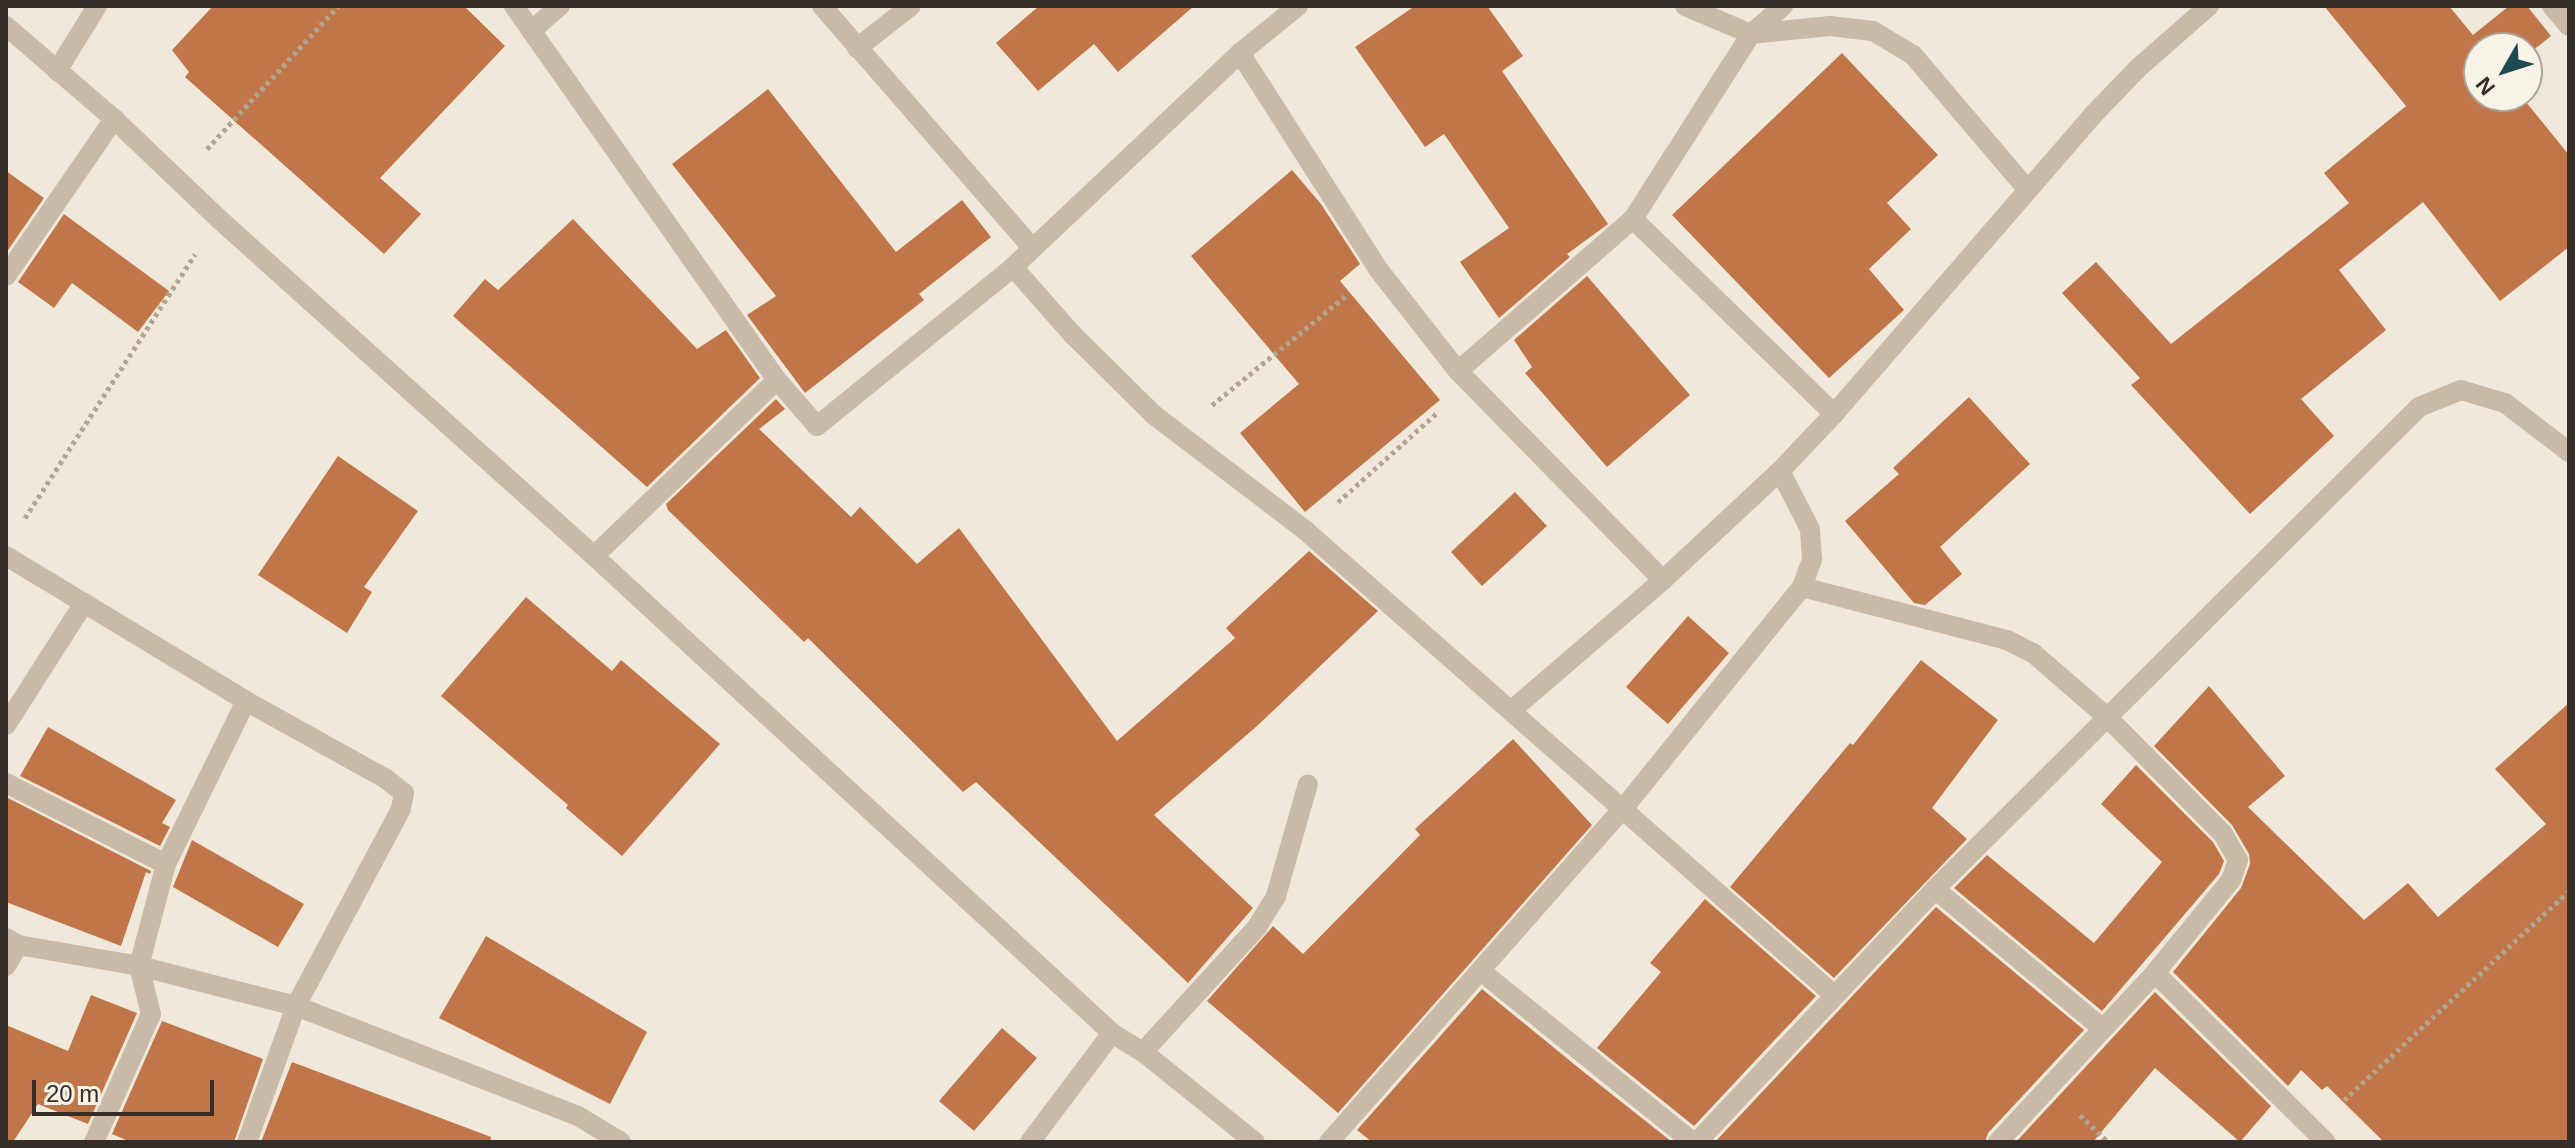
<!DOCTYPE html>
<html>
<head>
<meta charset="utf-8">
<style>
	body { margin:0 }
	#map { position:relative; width:2575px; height:1148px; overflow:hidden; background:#f0e9db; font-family:Arial,sans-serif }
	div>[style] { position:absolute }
	.building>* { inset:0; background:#c07649 }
	.path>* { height:5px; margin-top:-2.5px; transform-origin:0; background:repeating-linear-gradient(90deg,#b3a592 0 4px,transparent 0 8px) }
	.minor>* { height:20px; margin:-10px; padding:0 10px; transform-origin:10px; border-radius:10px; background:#c8baa7 }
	span { translate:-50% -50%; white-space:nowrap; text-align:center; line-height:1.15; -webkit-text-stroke:6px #f8f3e7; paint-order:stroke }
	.frame { position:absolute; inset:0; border:8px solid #352d27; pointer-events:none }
	.north { position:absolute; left:2463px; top:32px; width:80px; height:80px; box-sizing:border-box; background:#f8f3e7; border:2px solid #aaa49a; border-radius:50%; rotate:231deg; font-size:22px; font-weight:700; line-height:32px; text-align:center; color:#352d27 }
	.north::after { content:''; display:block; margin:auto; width:28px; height:36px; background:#1f4a54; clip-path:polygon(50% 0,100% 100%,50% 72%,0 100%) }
	.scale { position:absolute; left:32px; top:1080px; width:182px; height:36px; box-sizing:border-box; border:4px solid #352d27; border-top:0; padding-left:10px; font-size:24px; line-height:28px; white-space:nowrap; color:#352d27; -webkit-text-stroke:6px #f8f3e7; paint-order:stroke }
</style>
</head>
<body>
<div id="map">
	<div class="building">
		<div style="clip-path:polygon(213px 6px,464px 6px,505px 46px,380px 178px,421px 214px,384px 254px,185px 77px,189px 72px,172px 50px)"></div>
		<div style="clip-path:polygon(1039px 6px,1194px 6px,1118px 72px,1094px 44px,1038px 91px,996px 43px)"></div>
		<div style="clip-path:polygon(1415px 6px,1487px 6px,1523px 56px,1502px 71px,1608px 224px,1567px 254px,1570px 257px,1499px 318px,1460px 262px,1509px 228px,1444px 134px,1425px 147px,1355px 47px)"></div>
		<div style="clip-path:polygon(2324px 6px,2449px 6px,2473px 35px,2509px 6px,2527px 6px,2551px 36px,2527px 55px,2527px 48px,2479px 48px,2479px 96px,2521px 96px,2569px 155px,2569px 247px,2500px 301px,2423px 202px,2339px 270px,2386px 330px,2301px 399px,2334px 436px,2250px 514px,2131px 385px,2140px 378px,2062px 293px,2096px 262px,2171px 344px,2349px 203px,2324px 173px,2406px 106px)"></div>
		<div style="clip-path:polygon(1842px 53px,1938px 155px,1887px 203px,1911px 229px,1869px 269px,1904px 310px,1829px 378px,1672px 215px)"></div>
		<div style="clip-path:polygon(768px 89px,896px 252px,962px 200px,991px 237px,919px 294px,924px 300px,805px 393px,747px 315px,776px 296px,672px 164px)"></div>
		<div style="clip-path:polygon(1292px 170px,1321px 204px,1360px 264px,1340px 281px,1440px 400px,1305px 512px,1240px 433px,1299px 384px,1191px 256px)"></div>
		<div style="clip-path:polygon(6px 171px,44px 198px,6px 253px)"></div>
		<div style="clip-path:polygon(64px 214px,169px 291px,138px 332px,72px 283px,54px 308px,18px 282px)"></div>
		<div style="clip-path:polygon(573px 219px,697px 349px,726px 330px,760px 378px,647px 487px,453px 316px,485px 279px,498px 290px)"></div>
		<div style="clip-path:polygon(1587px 276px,1690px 395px,1607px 467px,1525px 373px,1532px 367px,1514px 340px)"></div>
		<div style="clip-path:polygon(1969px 397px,2030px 464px,1940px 547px,1962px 574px,1925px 605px,1914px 603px,1845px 521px,1899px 474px,1893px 468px)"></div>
		<div style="clip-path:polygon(776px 399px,785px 409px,759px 429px,851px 517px,860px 507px,917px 564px,959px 528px,1117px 741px,1235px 638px,1226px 628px,1309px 551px,1378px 611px,1257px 726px,1154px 815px,1253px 908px,1188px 983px,976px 782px,963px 792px,808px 638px,804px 642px,668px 510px,666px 504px)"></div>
		<div style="clip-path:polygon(338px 456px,418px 511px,364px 587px,372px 592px,347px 633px,258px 575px)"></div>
		<div style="clip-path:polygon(1515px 492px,1547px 526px,1482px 586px,1451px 552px)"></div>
		<div style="clip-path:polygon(526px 597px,612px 671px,621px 660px,720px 744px,622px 856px,566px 808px,568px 805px,441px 696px)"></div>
		<div style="clip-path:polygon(1688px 616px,1729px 653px,1668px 724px,1626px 687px)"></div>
		<div style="clip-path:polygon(1921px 660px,1998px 720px,1932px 808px,1967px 839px,1834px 978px,1730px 887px,1850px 743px,1853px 745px)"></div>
		<div style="clip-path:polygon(2209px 686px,2285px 776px,2248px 807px,2364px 920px,2408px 883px,2438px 917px,2546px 824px,2495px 769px,2569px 703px,2569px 1142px,2384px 1142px,2327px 1086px,2322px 1090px,2301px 1070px,2288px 1086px,2173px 972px,2241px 888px,2250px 864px,2249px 854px,2232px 825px,2154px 746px)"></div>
		<div style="clip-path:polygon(48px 727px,176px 800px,162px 823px,170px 827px,160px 846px,20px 776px)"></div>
		<div style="clip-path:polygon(1513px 739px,1592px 825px,1338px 1113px,1207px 1001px,1273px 926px,1303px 954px,1420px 835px,1415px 829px)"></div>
		<div style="clip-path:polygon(2136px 765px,2213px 842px,2224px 861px,2219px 874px,2102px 1011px,1954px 888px,1987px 855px,2094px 943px,2162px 862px,2101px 804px)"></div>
		<div style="clip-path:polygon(8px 798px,151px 871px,150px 874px,146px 872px,121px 946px,6px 902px)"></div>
		<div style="clip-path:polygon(192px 840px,304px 904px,278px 947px,173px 887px)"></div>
		<div style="clip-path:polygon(1705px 899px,1816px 996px,1694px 1126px,1597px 1048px,1661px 972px,1650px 963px)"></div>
		<div style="clip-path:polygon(1936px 907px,2084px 1030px,1988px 1133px,1985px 1142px,1715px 1142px)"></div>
		<div style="clip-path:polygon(486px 936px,647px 1032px,610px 1104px,439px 1018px)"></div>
		<div style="clip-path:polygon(1482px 989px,1580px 1069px,1672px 1142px,1372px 1142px,1357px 1130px)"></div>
		<div style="clip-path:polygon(2155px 992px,2271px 1106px,2240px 1142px,2155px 1068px,2093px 1142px,2016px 1142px)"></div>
		<div style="clip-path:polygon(91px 995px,137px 1013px,88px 1124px,38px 1104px,13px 1142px,6px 1142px,6px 1025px,68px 1051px)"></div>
		<div style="clip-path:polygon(162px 1021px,263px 1059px,234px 1142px,131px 1142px,112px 1134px)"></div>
		<div style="clip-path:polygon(1002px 1028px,1037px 1058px,974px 1131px,939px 1101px)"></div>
		<div style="clip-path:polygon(292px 1062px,491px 1137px,490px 1142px,261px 1142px)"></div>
	</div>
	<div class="path">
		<div style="left:207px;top:149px;width:194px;rotate:-47.5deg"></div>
		<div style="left:1212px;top:405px;width:174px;rotate:-39.2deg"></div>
		<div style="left:1338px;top:502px;width:135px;rotate:-42deg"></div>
		<div style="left:25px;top:518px;width:314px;rotate:-57.2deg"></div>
		<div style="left:2344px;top:1100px;width:307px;rotate:-42.9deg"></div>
		<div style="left:2080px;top:1115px;width:39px;rotate:44deg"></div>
	</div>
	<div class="minor">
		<div style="left:514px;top:6px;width:457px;rotate:54.9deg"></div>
		<div style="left:822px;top:6px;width:320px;rotate:49deg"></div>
		<div style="left:1685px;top:6px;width:72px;rotate:23deg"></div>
		<div style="left:1751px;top:34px;width:79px;rotate:-5.8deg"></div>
		<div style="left:1830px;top:26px;width:43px;rotate:6.6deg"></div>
		<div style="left:1873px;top:31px;width:47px;rotate:31deg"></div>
		<div style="left:1913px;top:55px;width:176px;rotate:49.6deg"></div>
		<div style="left:2552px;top:6px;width:26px;rotate:50deg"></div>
		<div style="left:6px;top:26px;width:143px;rotate:40.7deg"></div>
		<div style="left:114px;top:119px;width:145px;rotate:43.6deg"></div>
		<div style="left:219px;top:219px;width:504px;rotate:41.94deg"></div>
		<div style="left:594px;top:556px;width:704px;rotate:42.64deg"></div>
		<div style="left:1112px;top:1033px;width:36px;rotate:32deg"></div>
		<div style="left:1143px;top:1052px;width:144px;rotate:38.8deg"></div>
		<div style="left:531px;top:31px;width:38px;rotate:-41deg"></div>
		<div style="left:857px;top:48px;width:68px;rotate:-37.9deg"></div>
		<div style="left:1240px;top:53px;width:256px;rotate:57.4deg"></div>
		<div style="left:1378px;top:269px;width:130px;rotate:51.9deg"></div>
		<div style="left:1458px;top:371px;width:293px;rotate:45.6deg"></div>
		<div style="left:57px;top:71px;width:76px;rotate:-58.4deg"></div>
		<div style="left:1633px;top:219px;width:280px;rotate:44.1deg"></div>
		<div style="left:1013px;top:267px;width:91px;rotate:48.6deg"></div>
		<div style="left:1073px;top:335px;width:114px;rotate:44.6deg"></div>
		<div style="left:1154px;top:415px;width:191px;rotate:37.3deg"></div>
		<div style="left:1306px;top:531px;width:703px;rotate:41.31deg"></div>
		<div style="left:6px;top:276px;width:191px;rotate:-55.5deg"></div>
		<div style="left:1458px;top:371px;width:232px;rotate:-41deg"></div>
		<div style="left:1633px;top:219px;width:219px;rotate:-57.5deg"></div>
		<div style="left:1751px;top:34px;width:43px;rotate:-41.2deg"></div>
		<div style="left:6px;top:556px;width:280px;rotate:31.1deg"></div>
		<div style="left:246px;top:701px;width:160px;rotate:29.1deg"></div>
		<div style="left:386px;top:779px;width:23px;rotate:38deg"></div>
		<div style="left:404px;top:793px;width:16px;rotate:101deg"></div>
		<div style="left:401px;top:809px;width:223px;rotate:118.1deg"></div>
		<div style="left:296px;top:1006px;width:145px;rotate:109.8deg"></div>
		<div style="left:594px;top:556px;width:254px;rotate:-43.9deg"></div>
		<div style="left:777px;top:380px;width:61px;rotate:49deg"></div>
		<div style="left:817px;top:426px;width:252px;rotate:-39deg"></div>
		<div style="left:1013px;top:267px;width:312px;rotate:-43.3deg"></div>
		<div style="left:1240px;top:53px;width:75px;rotate:-39deg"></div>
		<div style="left:1802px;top:587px;width:212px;rotate:14.5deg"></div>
		<div style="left:2007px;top:640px;width:29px;rotate:27deg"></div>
		<div style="left:2033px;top:653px;width:98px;rotate:40.9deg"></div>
		<div style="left:2107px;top:717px;width:165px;rotate:45.2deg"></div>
		<div style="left:2223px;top:834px;width:30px;rotate:60deg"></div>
		<div style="left:2238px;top:860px;width:21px;rotate:109deg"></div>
		<div style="left:2231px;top:880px;width:120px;rotate:129.3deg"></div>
		<div style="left:2155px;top:973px;width:231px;rotate:132.9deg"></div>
		<div style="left:1512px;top:710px;width:199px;rotate:-40.7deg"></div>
		<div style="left:1663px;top:580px;width:160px;rotate:-43deg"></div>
		<div style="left:1780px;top:471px;width:79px;rotate:-46.5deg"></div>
		<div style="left:1834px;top:414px;width:394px;rotate:-49.1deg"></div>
		<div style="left:2092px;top:116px;width:65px;rotate:-46.2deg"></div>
		<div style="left:2137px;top:69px;width:96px;rotate:-41.2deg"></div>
		<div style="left:6px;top:725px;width:145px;rotate:-57.4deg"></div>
		<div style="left:6px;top:783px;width:179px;rotate:26.9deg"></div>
		<div style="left:1935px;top:889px;width:217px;rotate:39.8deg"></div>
		<div style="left:6px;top:938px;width:14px;rotate:30deg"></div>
		<div style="left:18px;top:945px;width:123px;rotate:9.8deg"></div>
		<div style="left:139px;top:966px;width:162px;rotate:14.3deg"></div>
		<div style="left:296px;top:1006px;width:303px;rotate:21.3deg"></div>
		<div style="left:578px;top:1116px;width:50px;rotate:31.2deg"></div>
		<div style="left:6px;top:966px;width:24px;rotate:-60deg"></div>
		<div style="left:1482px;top:972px;width:271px;rotate:38.9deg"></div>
		<div style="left:2155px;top:973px;width:240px;rotate:44.7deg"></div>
		<div style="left:1143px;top:1052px;width:169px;rotate:-47.6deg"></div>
		<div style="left:1257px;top:927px;width:36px;rotate:-58deg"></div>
		<div style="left:1276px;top:896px;width:116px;rotate:-74.1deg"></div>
		<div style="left:94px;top:1142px;width:140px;rotate:-66deg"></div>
		<div style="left:151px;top:1014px;width:49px;rotate:-104deg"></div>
		<div style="left:139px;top:966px;width:106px;rotate:-75.2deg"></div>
		<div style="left:166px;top:864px;width:182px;rotate:-63.9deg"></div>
		<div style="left:1030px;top:1142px;width:136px;rotate:-53deg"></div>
		<div style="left:1329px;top:1142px;width:443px;rotate:-48.6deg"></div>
		<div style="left:1622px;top:810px;width:287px;rotate:-51.1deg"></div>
		<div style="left:1802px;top:587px;width:30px;rotate:-70deg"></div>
		<div style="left:1812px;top:559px;width:30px;rotate:-94deg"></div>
		<div style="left:1810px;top:529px;width:65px;rotate:-117.3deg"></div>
		<div style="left:1697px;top:1142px;width:347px;rotate:-46.7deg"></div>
		<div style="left:1935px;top:889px;width:683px;rotate:-44.88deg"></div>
		<div style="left:2419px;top:407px;width:45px;rotate:-22deg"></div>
		<div style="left:2461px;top:390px;width:46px;rotate:16.5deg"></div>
		<div style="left:2505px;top:403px;width:81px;rotate:37.4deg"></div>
	</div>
	<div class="frame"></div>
	<div class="north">N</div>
	<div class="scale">20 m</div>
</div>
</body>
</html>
